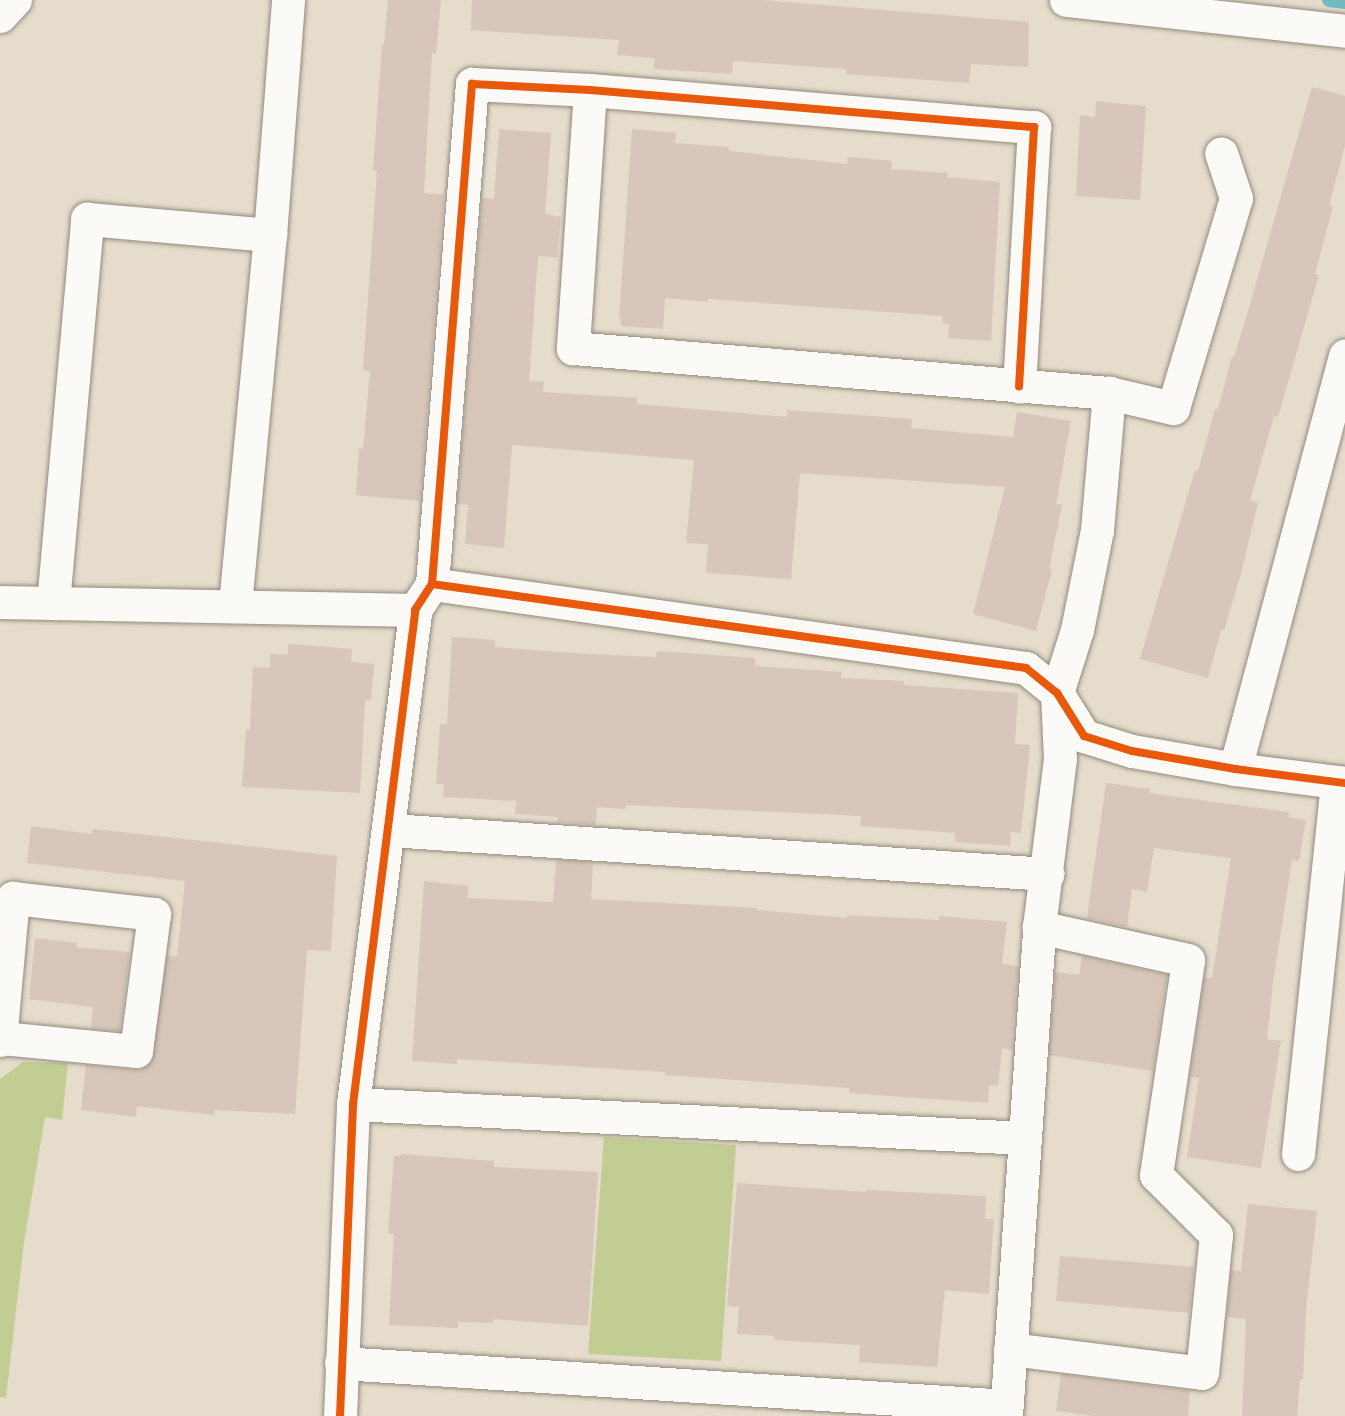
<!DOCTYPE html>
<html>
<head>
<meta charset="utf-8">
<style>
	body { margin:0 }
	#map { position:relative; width:1345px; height:1416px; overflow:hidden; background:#e5dccb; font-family:"Shantell Sans",sans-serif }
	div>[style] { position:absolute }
	.green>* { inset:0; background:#c2cd93 }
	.stream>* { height:14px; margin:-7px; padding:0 7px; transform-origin:7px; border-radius:7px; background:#71bbc0 }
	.building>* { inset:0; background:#d7c6b9 }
	.roads { filter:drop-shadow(0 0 2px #918a7f) drop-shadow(0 0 2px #918a7f) }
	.minor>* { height:33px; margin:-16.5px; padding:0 16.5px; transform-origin:16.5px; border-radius:16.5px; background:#fbfaf7 }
	.cycleway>* { height:8px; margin:-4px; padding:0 4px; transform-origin:4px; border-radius:4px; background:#e8590c }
	span { translate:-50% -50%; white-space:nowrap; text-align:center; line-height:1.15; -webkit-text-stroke:5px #f6f6f2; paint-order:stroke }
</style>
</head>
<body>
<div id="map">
	<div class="green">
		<div style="clip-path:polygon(23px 1062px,68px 1063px,62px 1120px,45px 1117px,24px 1242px,6px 1398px,0 1397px,0 1079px)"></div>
		<div style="clip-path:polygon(604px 1137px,736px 1145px,721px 1361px,588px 1354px)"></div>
	</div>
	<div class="stream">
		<div style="left:1329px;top:0;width:16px;rotate:7deg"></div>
	</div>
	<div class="building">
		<div style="clip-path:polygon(388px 0,441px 0,436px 54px,432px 53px,424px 193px,444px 195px,420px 501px,356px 495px,359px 448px,363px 449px,370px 371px,363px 370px,377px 171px,373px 170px,382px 45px,384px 45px)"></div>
		<div style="clip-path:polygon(472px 0,762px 0,1029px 22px,1028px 67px,971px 64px,969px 83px,846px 74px,846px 69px,733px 61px,732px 74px,654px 69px,655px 58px,617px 55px,619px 40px,471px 30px)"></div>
		<div style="clip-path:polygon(1312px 87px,1345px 96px,1345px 146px,1329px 205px,1333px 206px,1315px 274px,1319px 275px,1278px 417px,1274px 416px,1250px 501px,1258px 503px,1241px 573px,1224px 631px,1221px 630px,1208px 678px,1140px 659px,1195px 470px,1198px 471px,1215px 409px,1218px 409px,1232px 356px,1234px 357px,1251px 301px)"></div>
		<div style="clip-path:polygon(1096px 101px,1146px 106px,1140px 200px,1076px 196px,1080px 115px,1095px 117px)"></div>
		<div style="clip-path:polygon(499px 129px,551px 133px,545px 214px,561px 217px,557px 258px,538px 256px,529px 381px,544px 382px,543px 392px,637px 398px,637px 404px,787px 417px,787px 410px,912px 419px,911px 428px,1013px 437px,1017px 412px,1071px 421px,1056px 504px,1062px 505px,1049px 569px,1052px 569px,1036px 631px,973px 614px,1005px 487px,800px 473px,791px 579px,706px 573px,708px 544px,686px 543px,694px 460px,512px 445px,504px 548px,465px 544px,468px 505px,457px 504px,482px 198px,494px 199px)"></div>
		<div style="clip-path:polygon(632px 129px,676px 133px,675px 143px,729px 147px,729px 151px,847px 164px,848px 157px,892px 161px,891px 169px,948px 173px,947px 177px,1000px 182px,991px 341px,948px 338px,949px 324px,942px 323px,943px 316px,708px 299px,708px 302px,665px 298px,663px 329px,621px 326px,621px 319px,619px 318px)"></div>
		<div style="clip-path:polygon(452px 637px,495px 640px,495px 647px,586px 654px,656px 657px,657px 651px,755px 658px,755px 666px,842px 672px,841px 678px,904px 681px,904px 685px,1018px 693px,1015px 744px,1030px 745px,1021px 833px,1011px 832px,1010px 846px,955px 842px,955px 833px,860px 826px,861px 816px,626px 805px,626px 809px,597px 807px,596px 825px,558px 822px,558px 817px,515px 814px,516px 801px,443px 797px,444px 784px,436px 784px,440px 724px,447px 724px)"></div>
		<div style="clip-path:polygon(288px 644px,352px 649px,351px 662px,374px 664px,371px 700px,365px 700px,360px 793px,242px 787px,246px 730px,250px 730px,253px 667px,270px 668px,270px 654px,288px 655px)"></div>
		<div style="clip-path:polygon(1106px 783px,1150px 789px,1149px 793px,1289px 812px,1288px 817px,1306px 820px,1299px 861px,1292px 860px,1273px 983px,1267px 1039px,1281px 1041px,1261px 1168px,1187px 1157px,1199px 1078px,1190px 1077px,1204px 977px,1212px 978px,1231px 858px,1154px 848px,1147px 892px,1132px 889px,1127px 927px,1087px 918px)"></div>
		<div style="clip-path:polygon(31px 826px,92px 834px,93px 829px,337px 856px,331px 951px,307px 950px,295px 1114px,214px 1110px,214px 1115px,137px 1106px,136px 1117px,81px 1110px,86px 1065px,135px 1070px,144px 1068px,151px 1062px,167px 956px,177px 956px,185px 881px,27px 863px)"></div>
		<div style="clip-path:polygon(556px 860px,593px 862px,591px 899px,757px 908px,757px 910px,847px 918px,847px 915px,939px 920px,939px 916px,1007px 922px,1002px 964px,1018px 966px,1012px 1050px,1002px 1048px,998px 1086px,989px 1085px,988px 1103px,849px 1093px,849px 1088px,665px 1075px,665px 1072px,457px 1059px,457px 1064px,412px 1061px,424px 881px,469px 886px,467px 898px,553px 902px)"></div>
		<div style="clip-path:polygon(35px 938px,77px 943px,76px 947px,130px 952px,120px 1031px,91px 1028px,93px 1007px,29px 999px)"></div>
		<div style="clip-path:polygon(1082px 956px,1167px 975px,1153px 1071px,1049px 1055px,1055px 972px,1079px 975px)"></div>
		<div style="clip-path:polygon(401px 1154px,494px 1161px,494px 1167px,598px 1172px,588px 1326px,493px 1319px,493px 1323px,458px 1322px,458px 1328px,389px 1325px,394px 1234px,388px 1233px,394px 1156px,400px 1156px)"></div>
		<div style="clip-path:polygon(737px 1183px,866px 1192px,866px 1190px,986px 1196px,985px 1219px,994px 1219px,989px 1294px,945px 1290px,937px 1367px,859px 1362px,860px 1345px,774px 1340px,775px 1336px,737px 1334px,739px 1307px,727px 1306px)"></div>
		<div style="clip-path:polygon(1248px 1204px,1317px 1211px,1306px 1309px,1303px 1379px,1300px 1379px,1297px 1416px,1242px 1416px,1246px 1319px,1227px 1317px,1231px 1270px,1241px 1271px)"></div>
		<div style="clip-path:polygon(1060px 1256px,1194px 1267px,1189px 1313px,1056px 1301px)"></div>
		<div style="clip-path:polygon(1061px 1374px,1190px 1391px,1188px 1416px,1094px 1416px,1056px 1411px)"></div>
	</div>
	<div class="roads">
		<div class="minor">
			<div style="left:1066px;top:0;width:281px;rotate:6.3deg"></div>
			<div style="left:0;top:16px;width:22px;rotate:-47deg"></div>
			<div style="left:590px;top:90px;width:259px;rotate:93.8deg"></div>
			<div style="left:573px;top:348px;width:538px;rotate:4.8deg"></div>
			<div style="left:1109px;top:393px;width:66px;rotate:13.2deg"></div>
			<div style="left:1173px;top:408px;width:219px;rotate:-73.3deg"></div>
			<div style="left:1236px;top:198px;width:47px;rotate:-108.4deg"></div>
			<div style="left:432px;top:584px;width:502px;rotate:-85.43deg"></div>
			<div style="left:472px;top:84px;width:118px;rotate:2.9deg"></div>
			<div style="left:590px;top:90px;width:446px;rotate:4.8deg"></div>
			<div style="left:1034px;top:127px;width:260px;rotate:93.3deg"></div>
			<div style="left:0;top:602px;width:415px;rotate:1.1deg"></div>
			<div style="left:53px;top:603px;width:386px;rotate:-84.9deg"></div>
			<div style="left:87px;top:219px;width:184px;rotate:5deg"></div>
			<div style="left:235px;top:605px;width:372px;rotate:-84.6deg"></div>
			<div style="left:270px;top:235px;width:236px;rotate:-85.6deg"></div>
			<div style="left:1235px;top:769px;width:428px;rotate:-75.1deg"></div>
			<div style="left:390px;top:830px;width:659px;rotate:3.83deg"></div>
			<div style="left:0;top:1040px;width:143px;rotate:-84.8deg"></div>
			<div style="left:13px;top:898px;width:142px;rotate:6.5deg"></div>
			<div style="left:154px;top:914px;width:138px;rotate:97.5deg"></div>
			<div style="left:136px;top:1051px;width:135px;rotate:-174.5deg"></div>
			<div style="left:353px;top:1104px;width:673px;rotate:2.9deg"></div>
			<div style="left:1298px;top:1154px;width:374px;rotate:-84deg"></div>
			<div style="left:1010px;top:1349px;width:193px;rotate:7.1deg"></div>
			<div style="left:1202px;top:1373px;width:139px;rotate:-84.2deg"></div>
			<div style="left:1216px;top:1235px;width:85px;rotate:-135deg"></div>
			<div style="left:1156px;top:1175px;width:217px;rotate:-81.5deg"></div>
			<div style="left:1188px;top:960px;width:153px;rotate:-167.5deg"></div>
			<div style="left:341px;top:1363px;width:667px;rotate:3.69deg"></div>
			<div style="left:340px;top:1416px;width:312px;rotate:-87.6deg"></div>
			<div style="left:353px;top:1104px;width:498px;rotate:-82.8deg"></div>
			<div style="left:415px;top:610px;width:31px;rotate:-57deg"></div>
			<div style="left:432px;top:584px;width:600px;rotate:8.05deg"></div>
			<div style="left:1026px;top:668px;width:40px;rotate:39deg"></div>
			<div style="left:1057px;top:693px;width:51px;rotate:57.9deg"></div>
			<div style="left:1084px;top:736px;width:50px;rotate:17.4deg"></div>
			<div style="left:1132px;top:751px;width:105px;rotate:9.9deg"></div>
			<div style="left:1235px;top:769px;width:111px;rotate:7.3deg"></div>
			<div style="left:1006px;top:1416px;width:490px;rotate:-86.1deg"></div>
			<div style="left:1039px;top:927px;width:169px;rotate:-82.9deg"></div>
			<div style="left:1060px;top:759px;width:66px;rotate:-92.6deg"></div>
			<div style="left:1057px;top:693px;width:66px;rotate:-72.4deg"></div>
			<div style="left:1077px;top:630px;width:102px;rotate:-78.7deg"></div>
			<div style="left:1097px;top:530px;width:138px;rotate:-85deg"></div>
		</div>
	</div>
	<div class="cycleway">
		<div style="left:432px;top:584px;width:502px;rotate:-85.43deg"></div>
		<div style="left:472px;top:84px;width:118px;rotate:2.9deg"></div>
		<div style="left:590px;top:90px;width:446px;rotate:4.8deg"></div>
		<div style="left:1034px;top:127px;width:260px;rotate:93.3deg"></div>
		<div style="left:340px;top:1416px;width:312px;rotate:-87.6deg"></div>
		<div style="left:353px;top:1104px;width:498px;rotate:-82.8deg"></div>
		<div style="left:415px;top:610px;width:31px;rotate:-57deg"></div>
		<div style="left:432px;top:584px;width:600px;rotate:8.05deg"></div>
		<div style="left:1026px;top:668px;width:40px;rotate:39deg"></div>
		<div style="left:1057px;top:693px;width:51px;rotate:57.9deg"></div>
		<div style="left:1084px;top:736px;width:50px;rotate:17.4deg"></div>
		<div style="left:1132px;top:751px;width:105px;rotate:9.9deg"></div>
		<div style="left:1235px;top:769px;width:111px;rotate:7.3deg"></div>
	</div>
</div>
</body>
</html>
